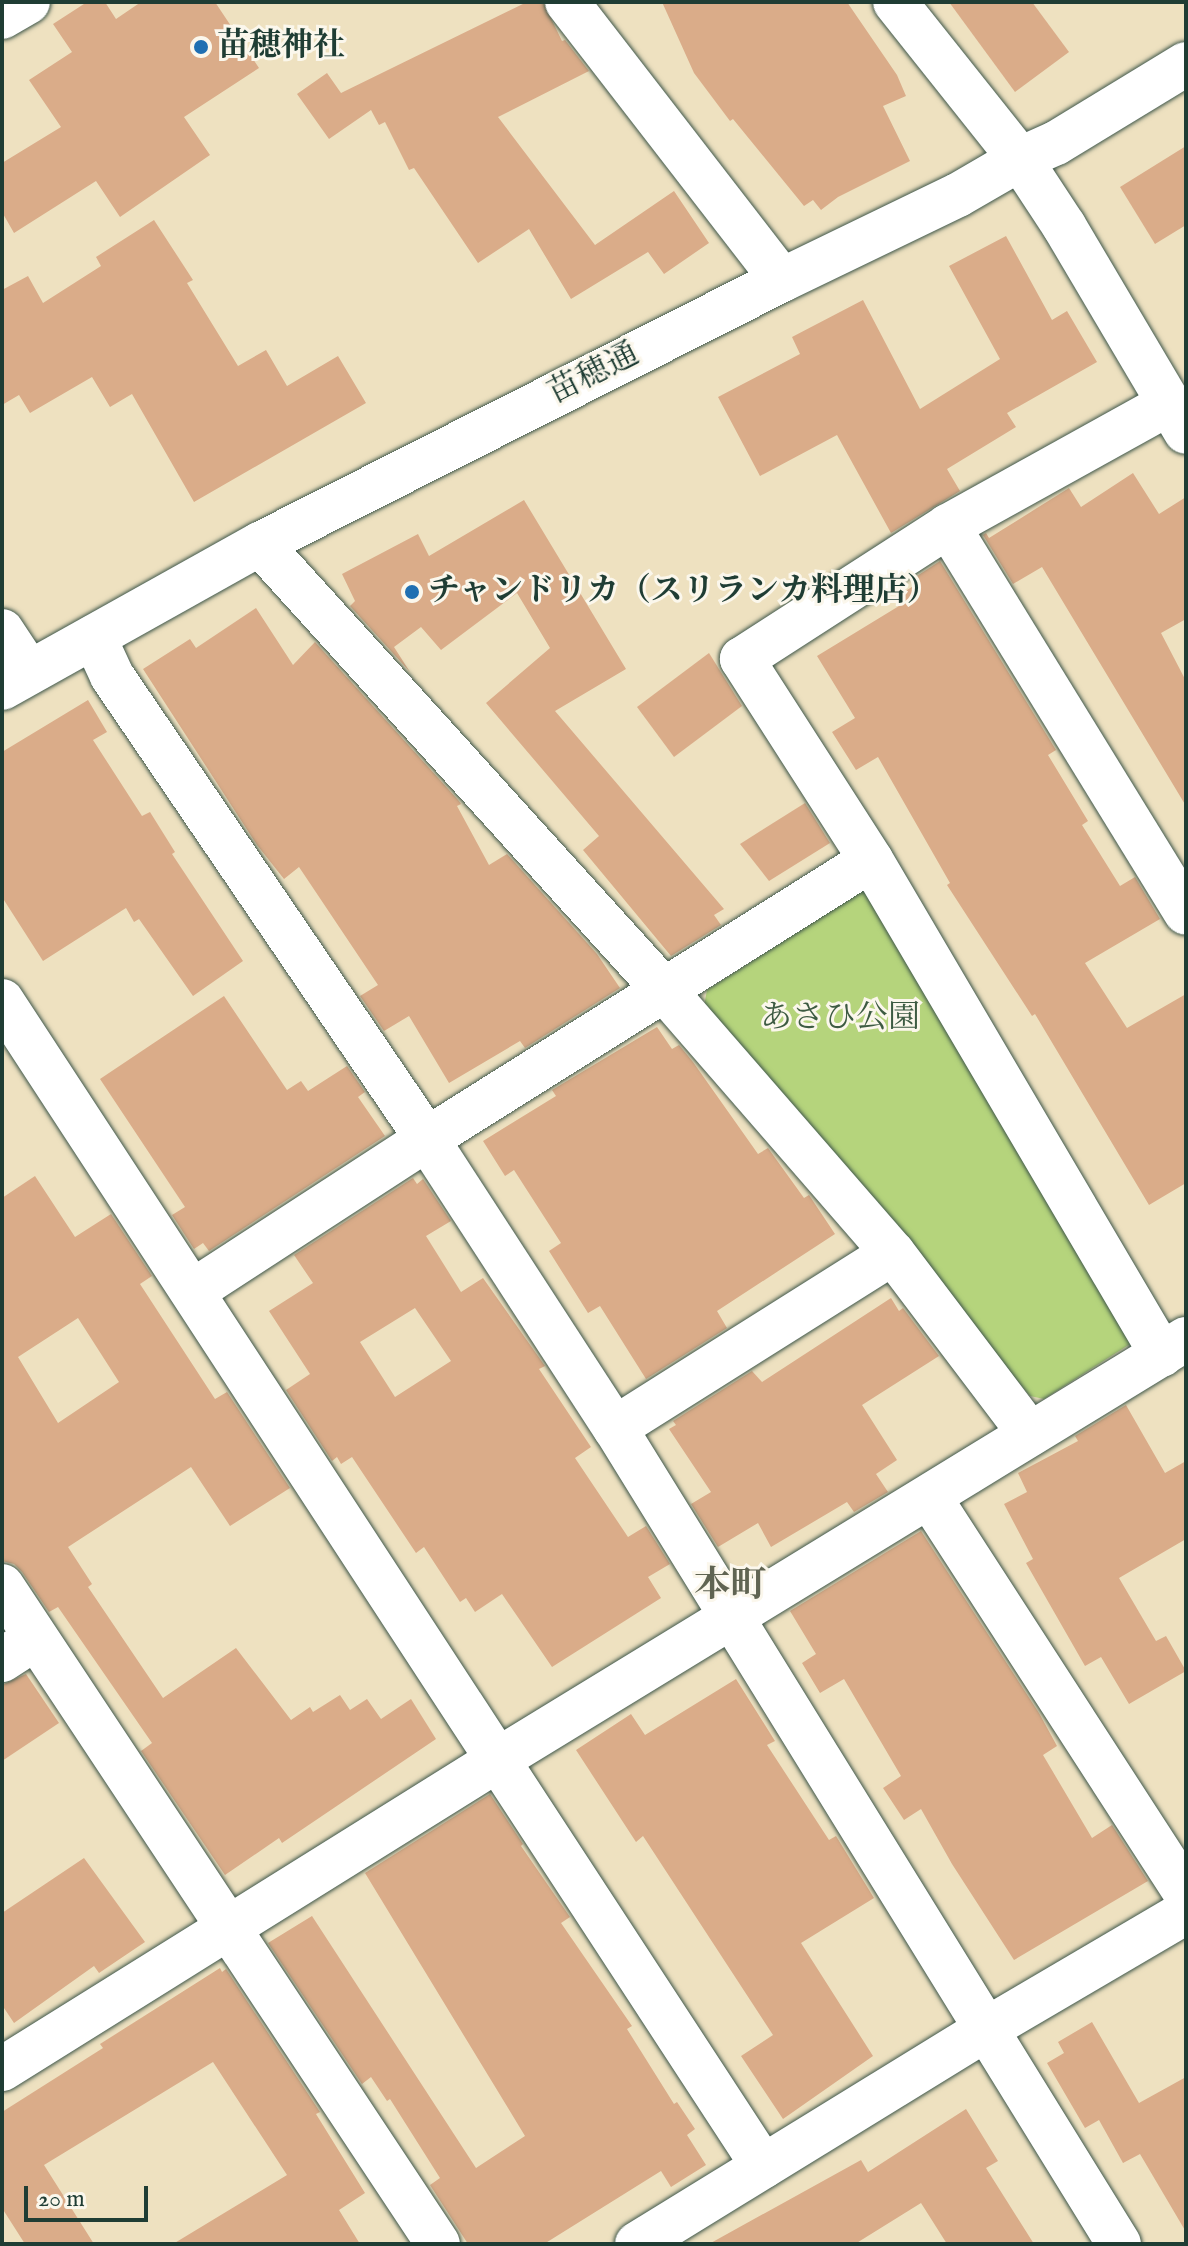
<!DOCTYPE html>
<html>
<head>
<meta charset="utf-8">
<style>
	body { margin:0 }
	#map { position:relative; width:1188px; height:2246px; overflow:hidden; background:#eee1c0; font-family:"IM FELL English","Noto Serif JP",serif }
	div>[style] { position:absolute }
	.green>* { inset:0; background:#b5d47c }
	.building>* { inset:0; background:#daac89 }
	.roads { filter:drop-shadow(0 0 2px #3e5649) drop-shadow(0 0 2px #3e5649) }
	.minor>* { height:44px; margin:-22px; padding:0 22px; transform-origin:22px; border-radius:22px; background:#fff }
	.dots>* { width:22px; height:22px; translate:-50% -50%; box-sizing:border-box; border:4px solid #fbf7ec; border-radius:50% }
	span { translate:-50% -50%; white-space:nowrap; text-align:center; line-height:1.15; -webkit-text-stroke:6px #fbf7ec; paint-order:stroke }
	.poi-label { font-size:32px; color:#1f3d34; font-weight:700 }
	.left { translate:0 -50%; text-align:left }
	.street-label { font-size:32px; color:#1f3d34 }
	.park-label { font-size:32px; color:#3d5b42 }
	.quarter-label { font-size:36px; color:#606452; font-weight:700 }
	.frame { position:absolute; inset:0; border:4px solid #1f3d34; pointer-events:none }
	.scale { position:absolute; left:24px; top:2186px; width:124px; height:36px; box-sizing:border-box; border:4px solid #1f3d34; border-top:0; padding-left:10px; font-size:24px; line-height:28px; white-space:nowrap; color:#1f3d34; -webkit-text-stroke:6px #fbf7ec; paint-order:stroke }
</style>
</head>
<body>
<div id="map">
	<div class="green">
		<div style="clip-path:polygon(862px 891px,877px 896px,1141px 1337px,1044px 1399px,1030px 1396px,704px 1006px,707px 990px)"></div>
	</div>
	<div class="building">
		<div style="clip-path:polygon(87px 2px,105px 2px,116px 19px,141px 2px,215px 2px,259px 68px,184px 117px,210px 155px,120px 217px,96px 181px,14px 233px,2px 212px,2px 163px,61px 127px,29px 80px,72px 52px,53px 24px)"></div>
		<div style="clip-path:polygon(527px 2px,543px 2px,562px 41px,565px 40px,589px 71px,498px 117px,595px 245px,674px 191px,709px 243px,664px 274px,648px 252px,571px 299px,529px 229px,478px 263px,414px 168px,409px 170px,385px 122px,379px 125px,371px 110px,329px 139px,297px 94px,327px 73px,341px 93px)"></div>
		<div style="clip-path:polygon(662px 2px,847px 2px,897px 75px,906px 96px,883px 106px,910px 161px,838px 197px,821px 210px,813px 200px,804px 206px,733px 119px,730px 121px,694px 73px)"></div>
		<div style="clip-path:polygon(949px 2px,1032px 2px,1069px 52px,1015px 92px)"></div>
		<div style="clip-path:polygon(1186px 146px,1186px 225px,1155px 244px,1120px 187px)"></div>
		<div style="clip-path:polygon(154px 220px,193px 280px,187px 283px,238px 366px,266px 350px,287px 386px,338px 356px,366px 403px,194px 502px,132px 394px,110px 407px,92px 377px,30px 413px,19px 395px,2px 405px,2px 290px,28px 276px,43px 303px,101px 266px,96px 257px)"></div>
		<div style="clip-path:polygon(1006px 236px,1052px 320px,1067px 311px,1097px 362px,1007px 413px,1016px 427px,947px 469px,960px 491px,891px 533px,837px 435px,760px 476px,718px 397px,800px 354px,792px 337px,863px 300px,920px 409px,1000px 359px,949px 266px)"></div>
		<div style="clip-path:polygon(1133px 473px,1159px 514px,1186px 497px,1186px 619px,1161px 633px,1186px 681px,1186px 806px,1042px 567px,1013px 584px,983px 535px,986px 533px,989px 538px,1069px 488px,1081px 507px)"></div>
		<div style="clip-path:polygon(524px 500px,626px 669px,555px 711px,724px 909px,714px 915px,721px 925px,671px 956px,583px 850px,599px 836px,486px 703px,550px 648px,517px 593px,441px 650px,421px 627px,394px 647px,410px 672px,350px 606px,355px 601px,342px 574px,418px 534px,429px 556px)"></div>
		<div style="clip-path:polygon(940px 561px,1056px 750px,1048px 755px,1088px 821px,1082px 825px,1120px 886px,1135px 877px,1160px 919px,1085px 963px,1127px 1028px,1186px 994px,1186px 1183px,1149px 1205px,1035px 1014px,1032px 1016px,947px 885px,950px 883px,878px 757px,856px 770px,832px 732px,855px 718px,817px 656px,899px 606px,894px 598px,920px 582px,917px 576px)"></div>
		<div style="clip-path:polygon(256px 608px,293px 665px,315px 642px,459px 801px,461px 804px,457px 806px,489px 865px,507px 854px,597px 954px,620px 988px,525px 1048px,520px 1041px,449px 1083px,409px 1016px,384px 1031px,360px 996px,378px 985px,299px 867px,284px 879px,257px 845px,143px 669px,190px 639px,196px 648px)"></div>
		<div style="clip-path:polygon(709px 653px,742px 706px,674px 757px,637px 707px)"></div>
		<div style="clip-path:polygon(88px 700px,107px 732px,93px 740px,142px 816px,150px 812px,175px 852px,172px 854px,243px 961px,193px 996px,139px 919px,134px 922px,126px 908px,43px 961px,2px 897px,2px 752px)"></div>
		<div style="clip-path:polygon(805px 803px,830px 843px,769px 881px,740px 844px)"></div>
		<div style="clip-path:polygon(224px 996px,287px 1090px,301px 1081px,308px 1091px,347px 1066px,365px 1092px,358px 1097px,385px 1136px,209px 1251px,203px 1243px,194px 1249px,172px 1215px,185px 1207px,100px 1079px)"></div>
		<div style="clip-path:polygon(657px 1027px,672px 1049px,679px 1045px,693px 1062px,758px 1154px,768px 1148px,804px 1198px,809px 1195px,835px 1234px,717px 1311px,727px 1328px,646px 1379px,600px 1306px,588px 1313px,549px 1251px,561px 1243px,514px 1170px,505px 1176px,483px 1141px,556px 1096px,552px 1090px)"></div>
		<div style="clip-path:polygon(evenodd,35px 1176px,75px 1237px,111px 1214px,152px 1276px,140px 1284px,215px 1399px,227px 1392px,290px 1488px,230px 1526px,191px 1467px,68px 1547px,92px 1584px,88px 1587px,163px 1698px,236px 1648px,291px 1720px,310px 1707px,313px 1712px,340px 1695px,350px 1710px,367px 1699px,381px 1719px,411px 1699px,436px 1739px,282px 1843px,279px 1838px,225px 1875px,141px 1751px,152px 1743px,58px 1607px,49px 1612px,22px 1572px,14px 1564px,2px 1561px,2px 1198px,35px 1176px,78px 1318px,119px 1382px,58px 1423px,18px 1357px,78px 1318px)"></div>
		<div style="clip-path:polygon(evenodd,413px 1178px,417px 1184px,423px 1179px,451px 1221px,426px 1236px,461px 1292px,483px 1278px,545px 1366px,539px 1369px,591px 1447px,575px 1458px,628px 1537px,646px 1526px,670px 1564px,648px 1577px,661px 1598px,552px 1667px,502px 1594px,475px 1612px,466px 1598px,460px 1602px,424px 1547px,416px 1553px,352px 1457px,341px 1464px,337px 1457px,332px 1461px,286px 1390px,310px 1374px,269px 1311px,313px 1283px,294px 1255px,413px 1178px,415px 1308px,451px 1361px,395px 1397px,360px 1342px,415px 1308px)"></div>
		<div style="clip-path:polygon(891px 1298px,899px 1311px,903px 1308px,939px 1356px,862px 1405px,897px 1460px,876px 1474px,888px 1492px,854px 1512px,847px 1502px,771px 1547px,758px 1523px,718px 1547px,691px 1504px,711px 1492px,669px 1429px,676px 1425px,673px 1421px,752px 1371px,762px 1382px)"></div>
		<div style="clip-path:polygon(1126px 1405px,1165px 1473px,1186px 1461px,1186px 1539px,1119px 1578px,1156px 1641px,1166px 1636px,1186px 1671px,1129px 1704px,1101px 1657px,1085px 1666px,1026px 1563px,1033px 1559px,1004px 1504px,1027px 1492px,1018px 1473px,1078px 1441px,1075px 1436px)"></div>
		<div style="clip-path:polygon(921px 1531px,1039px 1713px,1057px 1746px,1043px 1755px,1092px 1838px,1112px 1825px,1148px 1881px,1014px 1960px,952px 1864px,921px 1809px,904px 1820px,883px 1788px,901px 1776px,844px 1679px,820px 1693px,802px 1663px,816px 1654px,790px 1611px)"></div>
		<div style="clip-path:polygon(26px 1674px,59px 1723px,2px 1761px,2px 1685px)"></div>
		<div style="clip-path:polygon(736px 1679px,775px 1741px,767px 1745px,829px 1840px,836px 1836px,874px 1898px,801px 1943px,873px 2056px,783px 2119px,741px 2056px,773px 2035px,643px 1836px,636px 1842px,576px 1750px,631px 1714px,645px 1735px)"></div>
		<div style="clip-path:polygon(490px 1794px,523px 1844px,521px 1846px,570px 1917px,561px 1923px,632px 2026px,627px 2029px,674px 2104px,677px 2102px,695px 2129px,687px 2135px,706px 2165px,671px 2187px,661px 2171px,544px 2244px,468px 2244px,430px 2185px,440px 2178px,390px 2099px,387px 2101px,371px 2077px,362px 2084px,268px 1943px,312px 1916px,476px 2168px,525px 2136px,365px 1873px)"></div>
		<div style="clip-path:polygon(84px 1858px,145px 1942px,99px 1973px,94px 1966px,14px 2023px,2px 2005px,2px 1913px)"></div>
		<div style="clip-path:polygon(220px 1968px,222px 1972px,226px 1969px,320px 2112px,316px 2114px,365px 2193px,339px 2210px,360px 2244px,173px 2244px,287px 2175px,213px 2062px,44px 2165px,94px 2244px,25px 2244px,2px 2208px,2px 2112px,103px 2048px,100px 2044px)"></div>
		<div style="clip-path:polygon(1092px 2022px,1139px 2103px,1186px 2077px,1186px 2232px,1140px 2154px,1123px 2163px,1099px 2120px,1085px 2128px,1047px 2063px,1064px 2053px,1058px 2042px)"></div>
		<div style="clip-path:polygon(966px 2109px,998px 2161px,986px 2168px,1034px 2244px,947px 2244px,921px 2203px,855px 2244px,709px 2244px,861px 2160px,868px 2172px)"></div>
	</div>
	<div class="roads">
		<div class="minor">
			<div style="left:567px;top:2px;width:351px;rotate:52.3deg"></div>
			<div style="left:895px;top:2px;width:201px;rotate:51.5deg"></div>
			<div style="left:1020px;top:159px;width:80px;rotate:56.7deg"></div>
			<div style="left:1064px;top:226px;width:239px;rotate:59.4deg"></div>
			<div style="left:2px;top:17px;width:30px;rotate:-30deg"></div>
			<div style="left:948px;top:526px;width:454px;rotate:58.4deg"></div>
			<div style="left:260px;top:544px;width:603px;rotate:47.82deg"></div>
			<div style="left:665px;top:991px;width:347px;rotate:49deg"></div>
			<div style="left:893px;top:1253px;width:227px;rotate:52.9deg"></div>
			<div style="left:2px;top:631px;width:49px;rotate:56.6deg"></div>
			<div style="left:94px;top:637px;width:43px;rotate:65.2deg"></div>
			<div style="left:112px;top:676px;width:560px;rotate:55.77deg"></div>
			<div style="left:427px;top:1139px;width:345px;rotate:57deg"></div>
			<div style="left:615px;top:1428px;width:959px;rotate:58.3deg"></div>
			<div style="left:2px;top:688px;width:295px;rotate:-29.2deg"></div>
			<div style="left:260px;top:544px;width:585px;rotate:-26.83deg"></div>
			<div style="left:782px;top:280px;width:195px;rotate:-25.8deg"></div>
			<div style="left:958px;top:195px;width:72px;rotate:-30.1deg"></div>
			<div style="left:1020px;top:159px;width:39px;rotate:-24deg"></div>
			<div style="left:1056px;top:143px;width:152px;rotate:-31.3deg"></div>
			<div style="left:871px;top:860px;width:574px;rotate:59.55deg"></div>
			<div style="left:2px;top:1001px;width:1392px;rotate:56.85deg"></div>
			<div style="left:193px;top:1291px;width:279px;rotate:-33deg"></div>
			<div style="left:427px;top:1139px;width:524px;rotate:-32.14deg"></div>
			<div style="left:871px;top:860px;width:239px;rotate:-122.7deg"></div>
			<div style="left:742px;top:659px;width:245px;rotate:-32.8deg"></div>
			<div style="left:948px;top:526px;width:252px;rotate:-29deg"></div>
			<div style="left:615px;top:1428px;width:328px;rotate:-32.2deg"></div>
			<div style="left:930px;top:1498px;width:472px;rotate:57.1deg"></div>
			<div style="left:2px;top:1586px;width:789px;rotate:56.47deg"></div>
			<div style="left:2px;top:1660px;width:40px;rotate:-32.9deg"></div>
			<div style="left:2px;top:2069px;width:586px;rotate:-31.95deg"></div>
			<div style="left:499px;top:1759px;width:805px;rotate:-31.44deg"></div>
			<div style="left:637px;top:2244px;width:409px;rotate:-31.6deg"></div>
			<div style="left:985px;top:2030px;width:233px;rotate:-30.4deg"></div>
		</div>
	</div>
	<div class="dots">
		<div style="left:201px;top:47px;background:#1f6fb2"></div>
		<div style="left:412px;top:592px;background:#1f6fb2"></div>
	</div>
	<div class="poi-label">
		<span class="left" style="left:217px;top:47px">苗穂神社</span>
		<span class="left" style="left:428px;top:592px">チャンドリカ（スリランカ料理店）</span>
	</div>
	<div class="street-label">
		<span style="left:594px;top:375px;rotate:-27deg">苗穂通</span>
	</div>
	<div class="park-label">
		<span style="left:840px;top:1019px">あさひ公園</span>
	</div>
	<div class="quarter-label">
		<span style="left:730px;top:1587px">本町</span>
	</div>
	<div class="frame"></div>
	<div class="scale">20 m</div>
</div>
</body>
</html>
